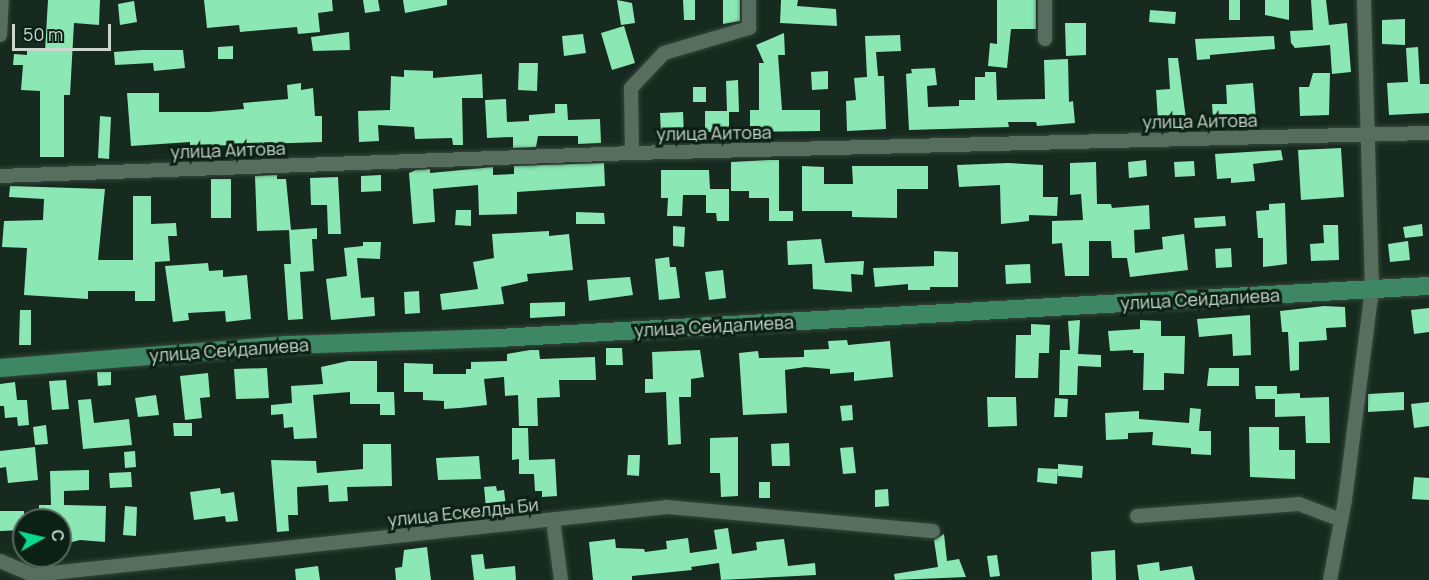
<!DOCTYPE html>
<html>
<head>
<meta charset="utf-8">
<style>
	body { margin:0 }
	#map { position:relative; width:1429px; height:580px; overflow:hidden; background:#162a1f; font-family:Manrope,sans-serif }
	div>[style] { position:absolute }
	.building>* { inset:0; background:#8be7b4 }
	.roads { filter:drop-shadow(0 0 2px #36463c) drop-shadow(0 0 2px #36463c) }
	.minor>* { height:14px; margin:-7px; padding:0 7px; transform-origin:7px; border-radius:7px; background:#576d60 }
	.primary>* { height:18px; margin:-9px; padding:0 9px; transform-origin:9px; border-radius:9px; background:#3d8764 }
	span { translate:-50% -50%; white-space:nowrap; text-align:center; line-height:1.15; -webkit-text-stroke:6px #0c2116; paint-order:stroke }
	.street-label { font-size:18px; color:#cad6ce }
	.north { position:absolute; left:12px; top:508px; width:60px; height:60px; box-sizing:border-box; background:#0c2116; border:2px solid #586960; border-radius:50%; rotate:82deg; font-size:16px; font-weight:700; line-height:24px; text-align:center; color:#cad6ce }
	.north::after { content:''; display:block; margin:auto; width:21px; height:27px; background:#09d98b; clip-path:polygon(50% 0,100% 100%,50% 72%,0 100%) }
	.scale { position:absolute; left:12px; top:24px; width:99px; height:27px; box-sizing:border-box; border:3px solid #cad6ce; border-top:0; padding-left:8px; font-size:18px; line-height:21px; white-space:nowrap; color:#cad6ce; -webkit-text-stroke:4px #0c2116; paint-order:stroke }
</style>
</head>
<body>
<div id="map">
	<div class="building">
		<div style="clip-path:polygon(48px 0,100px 0,99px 25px,74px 23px,70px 95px,64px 95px,64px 157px,40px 157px,40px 91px,21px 90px,23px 65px,13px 65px,14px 54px,27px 55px,27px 50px,45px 51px)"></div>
		<div style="clip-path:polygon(204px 0,332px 0,333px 11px,318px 13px,320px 32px,298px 34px,297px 27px,240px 32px,239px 25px,207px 28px)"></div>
		<div style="clip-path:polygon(363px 0,378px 0,380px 11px,365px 13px)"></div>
		<div style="clip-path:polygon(403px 0,447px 0,447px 5px,405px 13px)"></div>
		<div style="clip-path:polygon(617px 0,632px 3px,635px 23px,621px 25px)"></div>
		<div style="clip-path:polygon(683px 0,695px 0,695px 20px,684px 20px)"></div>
		<div style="clip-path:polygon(723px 0,740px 0,740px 21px,723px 24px)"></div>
		<div style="clip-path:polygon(781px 0,798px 0,797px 6px,836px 9px,837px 26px,780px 23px)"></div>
		<div style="clip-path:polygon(997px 0,1036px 0,1036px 29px,1011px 29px,1007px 68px,988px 66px,990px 43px,997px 44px)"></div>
		<div style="clip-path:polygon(1229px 0,1240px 0,1240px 20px,1229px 20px)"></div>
		<div style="clip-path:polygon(1265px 0,1289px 0,1289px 20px,1265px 15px)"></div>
		<div style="clip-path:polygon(1311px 0,1326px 0,1329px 25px,1347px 23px,1351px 72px,1332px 74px,1330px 45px,1295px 48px,1291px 43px,1290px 31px,1313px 30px)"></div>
		<div style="clip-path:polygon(134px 1px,137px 22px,120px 25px,118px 4px)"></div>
		<div style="clip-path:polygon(1150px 10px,1176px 12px,1175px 24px,1149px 22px)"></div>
		<div style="clip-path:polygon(1405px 19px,1405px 45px,1382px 44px,1382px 20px)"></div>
		<div style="clip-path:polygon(1065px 23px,1086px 23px,1086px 55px,1066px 56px)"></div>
		<div style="clip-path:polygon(624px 26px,635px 63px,612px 70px,601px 33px)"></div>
		<div style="clip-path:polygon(349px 32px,350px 50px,313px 51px,311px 37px)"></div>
		<div style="clip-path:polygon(784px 33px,785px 55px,778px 55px,782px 110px,820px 110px,820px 131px,750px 132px,750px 110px,759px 110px,759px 63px,764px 63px,756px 45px)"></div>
		<div style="clip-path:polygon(583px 34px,586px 53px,564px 56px,562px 36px)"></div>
		<div style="clip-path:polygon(900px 35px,901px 51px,876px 52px,878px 76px,884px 76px,886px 129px,847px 131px,846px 101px,856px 100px,854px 78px,867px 77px,865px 36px)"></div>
		<div style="clip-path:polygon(1274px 36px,1275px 49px,1210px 55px,1210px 59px,1197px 60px,1195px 39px)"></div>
		<div style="clip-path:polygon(233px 46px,233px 59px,218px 59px,218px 47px)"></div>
		<div style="clip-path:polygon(1418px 47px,1420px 84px,1429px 84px,1429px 113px,1389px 115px,1387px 83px,1408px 82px,1406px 48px)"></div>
		<div style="clip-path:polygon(141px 50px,183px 50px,185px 68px,154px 71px,153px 63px,115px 65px,114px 52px)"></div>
		<div style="clip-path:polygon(1168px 58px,1178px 58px,1186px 119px,1158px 121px,1156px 90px,1170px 89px)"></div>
		<div style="clip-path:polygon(1068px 59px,1069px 102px,1073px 101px,1075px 123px,1037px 126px,1036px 122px,1008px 122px,1009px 127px,909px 130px,906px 74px,912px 73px,911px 69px,935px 68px,937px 85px,927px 86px,928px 107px,959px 106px,959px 100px,975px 100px,975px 77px,985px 77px,985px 72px,996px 72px,997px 100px,1045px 99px,1044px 60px)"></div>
		<div style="clip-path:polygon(519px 63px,538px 63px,537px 91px,518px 90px)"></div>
		<div style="clip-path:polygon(404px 70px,433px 71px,433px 78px,482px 74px,483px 98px,462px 98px,463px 145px,453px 145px,452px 138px,415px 139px,414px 127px,378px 125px,379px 141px,359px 142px,358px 111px,390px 110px,391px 76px,404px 77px)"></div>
		<div style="clip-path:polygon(828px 71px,828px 89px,812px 90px,811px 72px)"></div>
		<div style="clip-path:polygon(1313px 73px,1330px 73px,1329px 115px,1300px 116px,1299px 87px,1309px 87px)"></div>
		<div style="clip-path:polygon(738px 80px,739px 112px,729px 112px,729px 132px,705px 132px,705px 111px,727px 111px,726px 81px)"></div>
		<div style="clip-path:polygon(301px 83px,301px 90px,313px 88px,315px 116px,322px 116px,322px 142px,204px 146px,204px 154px,190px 154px,190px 142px,131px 146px,127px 93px,159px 93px,159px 112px,209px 112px,244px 109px,243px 103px,288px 99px,287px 85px)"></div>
		<div style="clip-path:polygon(1253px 83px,1256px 119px,1213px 118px,1212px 104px,1227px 104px,1226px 85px)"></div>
		<div style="clip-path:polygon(693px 87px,706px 87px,706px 102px,693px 102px)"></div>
		<div style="clip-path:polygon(506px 99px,507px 122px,529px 121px,529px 115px,555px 113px,555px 104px,567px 104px,568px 120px,600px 119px,601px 143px,578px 144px,578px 136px,538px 136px,536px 147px,513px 148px,513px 137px,487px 138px,485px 100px)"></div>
		<div style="clip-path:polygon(683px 112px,684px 133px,661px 134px,660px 113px)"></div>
		<div style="clip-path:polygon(100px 116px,111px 117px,109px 159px,98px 158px)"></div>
		<div style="clip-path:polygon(1341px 148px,1344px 197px,1301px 200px,1298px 150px)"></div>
		<div style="clip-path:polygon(1281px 150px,1283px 160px,1253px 164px,1255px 181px,1231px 183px,1231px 178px,1217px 179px,1215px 154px)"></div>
		<div style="clip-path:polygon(769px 160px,779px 160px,779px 211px,793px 211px,793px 221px,769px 221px,769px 198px,749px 198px,749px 191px,731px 191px,731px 162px)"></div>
		<div style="clip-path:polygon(1146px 160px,1147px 176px,1129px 178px,1128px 162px)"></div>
		<div style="clip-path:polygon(1194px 161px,1195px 176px,1175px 177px,1174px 162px)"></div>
		<div style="clip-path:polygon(1096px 162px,1097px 204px,1111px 204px,1112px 208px,1149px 205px,1150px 229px,1134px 230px,1135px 253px,1163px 249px,1162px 237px,1184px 234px,1188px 270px,1130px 277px,1127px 258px,1112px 258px,1111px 241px,1089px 241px,1089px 276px,1065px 276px,1062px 243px,1052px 244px,1052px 221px,1083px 220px,1081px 194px,1070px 195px,1070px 163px)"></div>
		<div style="clip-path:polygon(604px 163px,605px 186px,517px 192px,517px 214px,479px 215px,478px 185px,433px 189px,435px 222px,413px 224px,409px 173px,416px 170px,430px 169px,430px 173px,493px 167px,493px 175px,514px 174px,514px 166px)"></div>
		<div style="clip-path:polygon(1008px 163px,1043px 165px,1043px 197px,1058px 197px,1057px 216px,1029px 215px,1029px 221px,1001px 224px,1000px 185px,959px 187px,957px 165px)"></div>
		<div style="clip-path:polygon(802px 166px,824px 167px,824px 184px,853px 184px,852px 166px,928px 166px,928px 189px,897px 189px,897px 218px,852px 217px,852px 211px,802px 211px)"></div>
		<div style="clip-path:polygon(661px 170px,709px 170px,710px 189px,729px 189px,729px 221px,717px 221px,716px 213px,706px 213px,706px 195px,683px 195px,682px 216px,667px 216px,668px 198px,661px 198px)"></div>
		<div style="clip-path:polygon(277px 175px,277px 179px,286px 179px,291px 230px,257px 231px,255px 176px)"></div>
		<div style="clip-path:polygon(381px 175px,381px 191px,361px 192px,361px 176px)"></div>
		<div style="clip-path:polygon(338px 177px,341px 234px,328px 234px,327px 205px,311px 205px,310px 178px)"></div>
		<div style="clip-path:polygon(211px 179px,231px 179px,231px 218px,211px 218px)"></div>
		<div style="clip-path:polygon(10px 186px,105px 189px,98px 260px,133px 260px,133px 196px,151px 196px,151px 224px,176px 223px,177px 236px,168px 236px,170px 261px,155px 262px,155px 301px,135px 301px,135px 291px,88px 291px,88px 299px,24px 295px,27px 248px,2px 247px,4px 221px,43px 220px,44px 199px,9px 197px)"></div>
		<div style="clip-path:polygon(1285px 203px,1287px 264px,1263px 267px,1263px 238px,1258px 238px,1256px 211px,1269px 210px,1269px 204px)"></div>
		<div style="clip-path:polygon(456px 210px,471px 210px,471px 226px,455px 225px)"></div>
		<div style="clip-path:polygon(576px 212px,604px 213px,605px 224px,576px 224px)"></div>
		<div style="clip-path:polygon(1225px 216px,1226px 226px,1195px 228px,1194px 218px)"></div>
		<div style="clip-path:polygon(1422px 224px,1423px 236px,1405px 238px,1403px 227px)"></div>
		<div style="clip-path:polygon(1323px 225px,1338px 225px,1339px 260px,1311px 261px,1310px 244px,1324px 243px)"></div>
		<div style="clip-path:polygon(673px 226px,685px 227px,684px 247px,673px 246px)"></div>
		<div style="clip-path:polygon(317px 228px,317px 239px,312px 239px,314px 271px,300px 272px,303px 319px,288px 320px,284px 264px,291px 264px,289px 230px)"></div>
		<div style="clip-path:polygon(549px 231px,549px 236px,569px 234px,573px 270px,527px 274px,528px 281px,501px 287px,504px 304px,442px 310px,440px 294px,478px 289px,473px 262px,494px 258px,492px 234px)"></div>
		<div style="clip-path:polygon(821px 239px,825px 263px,864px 261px,863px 275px,851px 274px,852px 292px,813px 289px,812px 264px,788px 265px,787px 241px)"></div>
		<div style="clip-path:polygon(1408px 241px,1410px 260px,1390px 262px,1388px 244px)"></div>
		<div style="clip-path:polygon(363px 242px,381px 242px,380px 259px,357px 258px,361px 298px,374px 297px,375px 316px,331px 320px,326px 279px,347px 276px,344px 248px,363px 246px)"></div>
		<div style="clip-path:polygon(1231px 248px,1232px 267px,1216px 268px,1215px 249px)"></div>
		<div style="clip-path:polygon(934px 251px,958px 252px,958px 287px,930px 287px,930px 290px,908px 290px,908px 284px,875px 287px,873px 268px,934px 266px)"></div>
		<div style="clip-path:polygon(669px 257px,670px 267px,676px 267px,680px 298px,659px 300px,655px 259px)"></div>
		<div style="clip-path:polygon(208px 263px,209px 271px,223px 270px,223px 277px,247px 275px,251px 319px,226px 322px,225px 311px,188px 313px,189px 320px,173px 322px,165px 266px)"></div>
		<div style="clip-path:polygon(1030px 264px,1031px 283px,1006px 284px,1005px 265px)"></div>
		<div style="clip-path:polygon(723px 270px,726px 298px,709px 300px,705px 272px)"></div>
		<div style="clip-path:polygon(630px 277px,633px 295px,589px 301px,587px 280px)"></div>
		<div style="clip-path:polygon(419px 291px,420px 313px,405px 314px,404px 292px)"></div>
		<div style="clip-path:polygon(565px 302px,565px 316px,530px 318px,530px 303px)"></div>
		<div style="clip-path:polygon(1324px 306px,1345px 307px,1346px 327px,1326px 328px,1327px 340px,1299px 342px,1299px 370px,1290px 371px,1288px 332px,1282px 332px,1280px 311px)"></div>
		<div style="clip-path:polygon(1429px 308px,1429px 332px,1414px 334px,1411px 310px)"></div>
		<div style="clip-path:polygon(20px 310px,31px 310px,31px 345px,19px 345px)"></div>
		<div style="clip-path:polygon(1250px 315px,1251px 355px,1233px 356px,1232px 334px,1199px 337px,1197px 319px)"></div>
		<div style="clip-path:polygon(1080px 320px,1078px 354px,1101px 355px,1101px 367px,1078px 366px,1077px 395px,1059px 395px,1060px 350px,1070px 350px,1068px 321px)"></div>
		<div style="clip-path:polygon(1140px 320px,1161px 321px,1161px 336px,1185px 336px,1184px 374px,1164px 373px,1164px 390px,1143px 390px,1144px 353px,1133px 353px,1133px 350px,1110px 351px,1108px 331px,1140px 329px)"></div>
		<div style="clip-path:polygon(1031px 324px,1050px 325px,1049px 353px,1039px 353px,1038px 378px,1015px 378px,1016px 335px,1031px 335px)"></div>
		<div style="clip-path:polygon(847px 340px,848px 345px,890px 341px,893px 377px,854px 381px,854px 372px,830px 374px,830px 369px,805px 367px,785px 370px,787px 413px,743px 415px,739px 353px,758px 351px,759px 358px,804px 357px,804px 350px,829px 349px,828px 341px)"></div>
		<div style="clip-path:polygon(606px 348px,622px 348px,623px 365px,606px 365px)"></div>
		<div style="clip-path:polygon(530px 350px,539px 350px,540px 359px,595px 357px,596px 380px,559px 380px,560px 397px,537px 398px,538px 426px,519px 426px,518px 395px,505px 396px,504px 377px,484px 379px,487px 405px,460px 408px,444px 409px,444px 401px,423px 400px,423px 392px,404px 392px,404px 363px,433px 364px,433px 374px,466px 374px,466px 369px,471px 369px,471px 362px,507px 361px,507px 354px)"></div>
		<div style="clip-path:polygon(700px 350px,704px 377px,691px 379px,691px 397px,679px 397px,681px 444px,668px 445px,666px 392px,645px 393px,645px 379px,653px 379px,652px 352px)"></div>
		<div style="clip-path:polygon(348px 361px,377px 361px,377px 392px,394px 392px,395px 415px,380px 415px,380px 404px,350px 404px,350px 392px,313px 395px,317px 438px,294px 439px,293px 427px,284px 428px,283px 414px,271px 415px,271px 405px,292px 403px,291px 386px,323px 384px,321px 367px)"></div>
		<div style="clip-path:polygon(267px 368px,269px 398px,236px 399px,234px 369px)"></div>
		<div style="clip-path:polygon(1209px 368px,1239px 368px,1239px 386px,1207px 386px)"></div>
		<div style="clip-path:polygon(97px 372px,111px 372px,111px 385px,98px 386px)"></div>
		<div style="clip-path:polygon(208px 373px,210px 397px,200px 398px,202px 418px,185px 420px,180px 376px)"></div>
		<div style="clip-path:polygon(66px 380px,69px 409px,52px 410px,49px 381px)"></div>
		<div style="clip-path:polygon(15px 382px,17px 400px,27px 400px,29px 425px,18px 426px,17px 417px,5px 418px,4px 406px,0 406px,0 384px)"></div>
		<div style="clip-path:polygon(1255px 386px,1277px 386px,1277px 394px,1300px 393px,1300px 398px,1329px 397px,1330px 443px,1306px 443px,1305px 416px,1275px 417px,1275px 399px,1256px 399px)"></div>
		<div style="clip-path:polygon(1404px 392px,1404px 410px,1368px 412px,1368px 394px)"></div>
		<div style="clip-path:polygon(156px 395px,159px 415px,138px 417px,135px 398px)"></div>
		<div style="clip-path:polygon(987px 397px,1016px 397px,1017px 426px,988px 427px)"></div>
		<div style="clip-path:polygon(1055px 398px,1068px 399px,1067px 417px,1054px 417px)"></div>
		<div style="clip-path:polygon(91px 399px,94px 423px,129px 419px,132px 445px,83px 449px,78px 400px)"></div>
		<div style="clip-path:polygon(1429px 402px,1429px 426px,1414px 428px,1411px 404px)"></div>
		<div style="clip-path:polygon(852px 405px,853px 420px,842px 421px,840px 406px)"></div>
		<div style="clip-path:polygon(1190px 408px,1201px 409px,1199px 431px,1211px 431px,1211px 455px,1191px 454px,1191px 448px,1152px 445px,1153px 432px,1128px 433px,1128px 439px,1106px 440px,1105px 413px,1139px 411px,1139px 419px,1189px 423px)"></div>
		<div style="clip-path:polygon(173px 423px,192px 423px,192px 436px,174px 436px)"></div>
		<div style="clip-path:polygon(46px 425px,48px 444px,35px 445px,33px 427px)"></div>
		<div style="clip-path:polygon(1249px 427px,1279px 427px,1279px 450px,1295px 450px,1295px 479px,1250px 477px)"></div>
		<div style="clip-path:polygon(512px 428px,528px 428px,529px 460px,555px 459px,557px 496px,542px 497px,542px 491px,535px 491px,534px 474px,519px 474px,519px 459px,512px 460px)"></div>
		<div style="clip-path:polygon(738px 437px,738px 496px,721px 497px,720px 473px,710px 473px,710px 438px)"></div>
		<div style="clip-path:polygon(789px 443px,790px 466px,772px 466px,771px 444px)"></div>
		<div style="clip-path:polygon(363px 444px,391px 444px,392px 486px,347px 487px,348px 501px,329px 502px,328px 485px,297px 487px,298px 515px,288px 515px,289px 531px,277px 532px,271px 460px,316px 461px,317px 473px,363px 469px)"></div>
		<div style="clip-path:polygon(35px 447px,38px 480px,8px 483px,6px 467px,0 468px,0 451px)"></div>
		<div style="clip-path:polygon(853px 447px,856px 473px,843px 474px,840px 448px)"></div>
		<div style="clip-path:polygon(135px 451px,136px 467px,125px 468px,124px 452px)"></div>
		<div style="clip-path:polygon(628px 455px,640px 455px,639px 476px,627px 475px)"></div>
		<div style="clip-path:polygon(479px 456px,481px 479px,438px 480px,436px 458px)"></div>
		<div style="clip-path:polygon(1058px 464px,1083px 466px,1082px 478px,1058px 476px)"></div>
		<div style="clip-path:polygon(1038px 468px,1058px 469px,1057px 484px,1037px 482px)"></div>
		<div style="clip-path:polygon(89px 470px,89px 490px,64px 491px,64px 505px,106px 506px,105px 542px,80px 540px,60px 545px,60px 520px,39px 520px,39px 505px,51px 505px,50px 471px)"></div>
		<div style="clip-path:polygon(131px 472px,132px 487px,110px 488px,109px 473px)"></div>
		<div style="clip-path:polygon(1414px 477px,1429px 478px,1429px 500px,1412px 499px)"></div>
		<div style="clip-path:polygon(759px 482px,770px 482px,770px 498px,759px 498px)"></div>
		<div style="clip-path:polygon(496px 486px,497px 491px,504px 490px,506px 507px,486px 508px,484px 487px)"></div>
		<div style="clip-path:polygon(220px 488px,221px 494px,234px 492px,238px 521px,226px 522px,225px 516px,194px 520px,190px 492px)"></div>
		<div style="clip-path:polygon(888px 489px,889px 506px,875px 507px,875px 490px)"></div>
		<div style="clip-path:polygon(125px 506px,137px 507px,136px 536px,123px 535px)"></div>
		<div style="clip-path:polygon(0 511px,24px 511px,24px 530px,0 531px)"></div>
		<div style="clip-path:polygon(728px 528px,732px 554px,757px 550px,756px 542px,784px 539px,788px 566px,815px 563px,816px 575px,721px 580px,719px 563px,691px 567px,692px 570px,632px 576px,632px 580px,593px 580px,589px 542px,615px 539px,616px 548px,644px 549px,645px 552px,667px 549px,666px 541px,688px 538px,690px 553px,717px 549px,714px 530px)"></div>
		<div style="clip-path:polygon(944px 534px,947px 561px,959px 559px,966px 577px,895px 580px,894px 574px,938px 567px,934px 540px)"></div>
		<div style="clip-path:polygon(427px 547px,431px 580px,396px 580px,395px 568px,402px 567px,404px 550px)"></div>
		<div style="clip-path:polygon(1115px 550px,1116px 580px,1092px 580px,1091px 552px)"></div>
		<div style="clip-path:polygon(483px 554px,485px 569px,515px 566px,516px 580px,474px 580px,471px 555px)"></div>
		<div style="clip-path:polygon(997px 555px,1000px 576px,990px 577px,987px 556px)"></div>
		<div style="clip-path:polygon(1159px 562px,1160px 571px,1192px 566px,1195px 580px,1139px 580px,1137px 565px)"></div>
		<div style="clip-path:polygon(318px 566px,320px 580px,296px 580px,295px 569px)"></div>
	</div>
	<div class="roads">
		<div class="minor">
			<div style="left:0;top:35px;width:35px;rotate:-87deg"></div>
			<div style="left:1045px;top:39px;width:39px;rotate:-90deg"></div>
			<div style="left:632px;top:153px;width:65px;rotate:-90.9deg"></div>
			<div style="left:631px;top:88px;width:48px;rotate:-46.7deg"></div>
			<div style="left:664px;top:53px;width:89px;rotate:-16.4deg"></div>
			<div style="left:749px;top:28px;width:28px;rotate:-90deg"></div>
			<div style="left:0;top:176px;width:632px;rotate:-2.08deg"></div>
			<div style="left:632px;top:153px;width:797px;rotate:-1.44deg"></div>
			<div style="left:1137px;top:516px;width:162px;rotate:-4.2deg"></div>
			<div style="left:1299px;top:504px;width:45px;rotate:20.9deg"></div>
			<div style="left:553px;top:520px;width:61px;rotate:82.4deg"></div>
			<div style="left:0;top:561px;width:36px;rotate:23deg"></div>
			<div style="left:33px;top:575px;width:638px;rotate:-6.12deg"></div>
			<div style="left:667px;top:507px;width:267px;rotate:5.2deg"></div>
			<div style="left:1330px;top:580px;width:81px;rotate:-79.4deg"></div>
			<div style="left:1345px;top:500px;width:213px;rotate:-82.7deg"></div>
			<div style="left:1372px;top:289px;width:289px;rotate:-91.6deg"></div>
		</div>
		<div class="primary">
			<div style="left:0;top:368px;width:290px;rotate:-4.6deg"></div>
			<div style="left:289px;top:345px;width:209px;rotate:-1.9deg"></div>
			<div style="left:498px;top:338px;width:932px;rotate:-3.2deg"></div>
		</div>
	</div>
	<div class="street-label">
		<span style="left:1200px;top:121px;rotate:-1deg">улица Аитова</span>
		<span style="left:714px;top:133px;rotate:-1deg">улица Аитова</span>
		<span style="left:228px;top:150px;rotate:-2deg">улица Аитова</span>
		<span style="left:1200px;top:299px;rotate:-3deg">улица Сейдалиева</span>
		<span style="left:714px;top:326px;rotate:-3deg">улица Сейдалиева</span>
		<span style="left:229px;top:350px;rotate:-4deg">улица Сейдалиева</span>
		<span style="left:463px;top:512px;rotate:-6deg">улица Ескелды Би</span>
	</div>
	<div class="north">С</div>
	<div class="scale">50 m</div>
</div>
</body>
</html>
